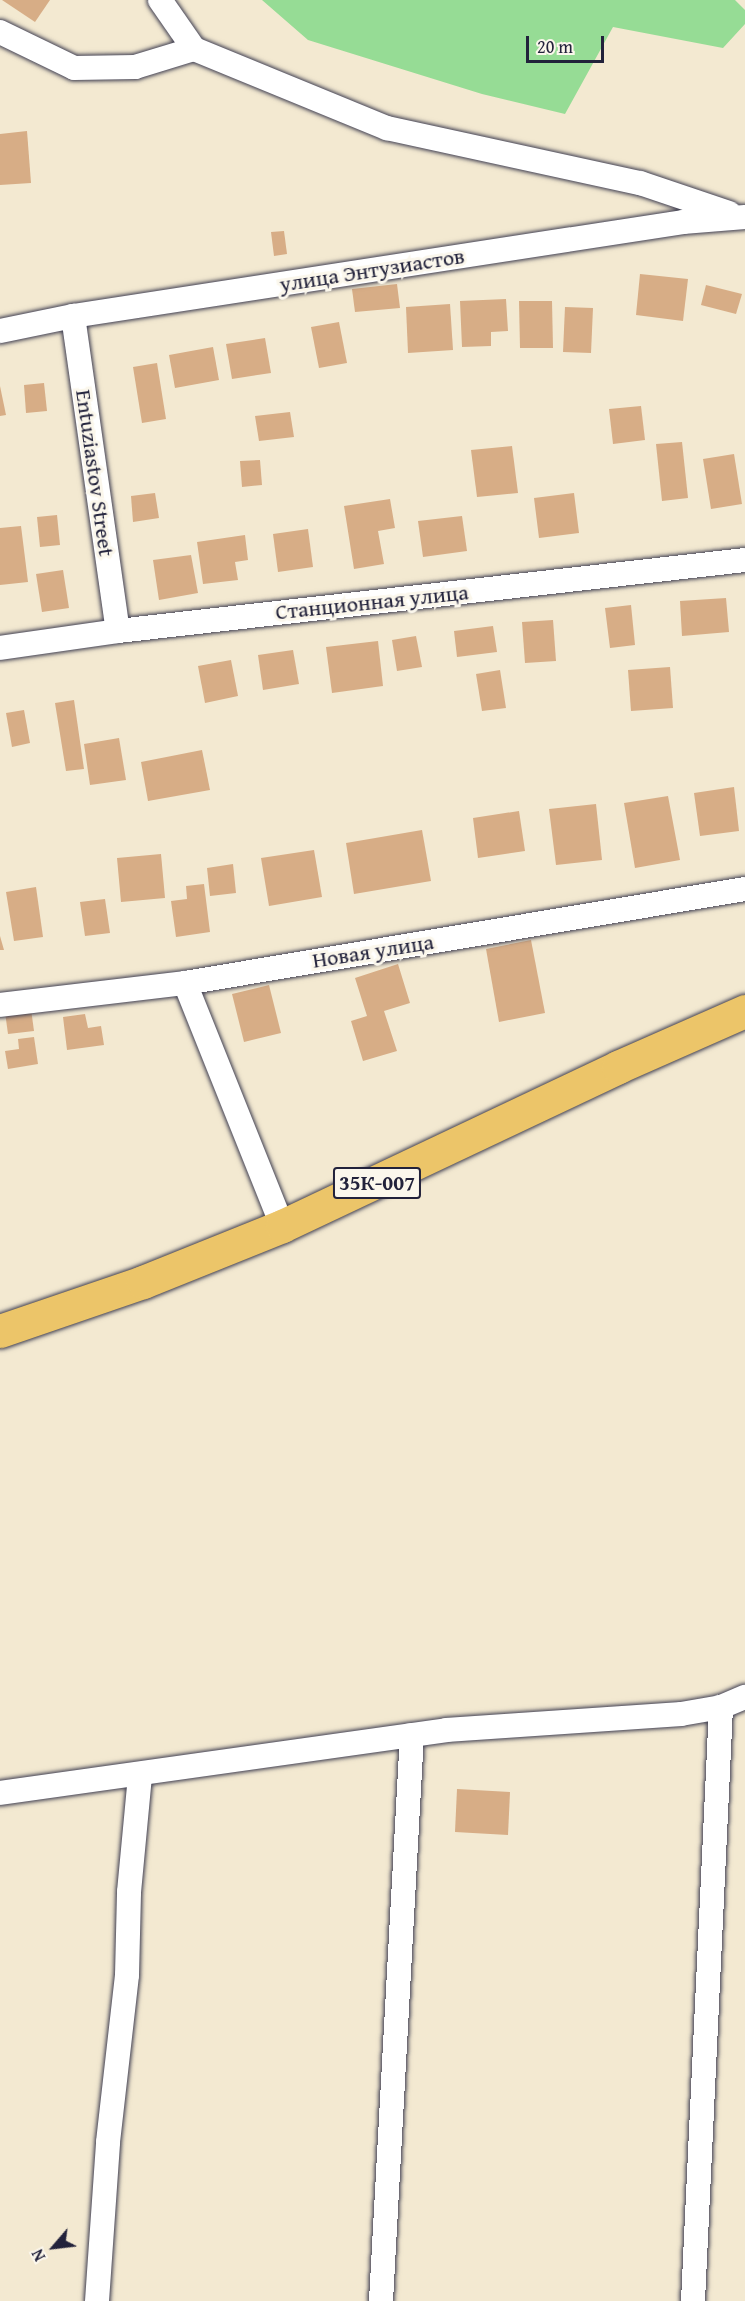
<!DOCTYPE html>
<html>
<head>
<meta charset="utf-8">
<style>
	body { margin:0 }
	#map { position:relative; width:745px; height:2301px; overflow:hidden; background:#f3e9d1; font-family:"Gentium Book Plus",serif }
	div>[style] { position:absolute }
	.green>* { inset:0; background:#96dc95 }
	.building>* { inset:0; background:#d7ad86 }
	.roads { filter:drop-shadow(0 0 2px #414052) drop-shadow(0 0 2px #414052) }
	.minor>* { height:24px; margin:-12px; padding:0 12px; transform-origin:12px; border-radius:12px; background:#fff }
	.primary>* { height:33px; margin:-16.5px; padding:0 16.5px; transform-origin:16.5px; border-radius:16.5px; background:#ecc569 }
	span { translate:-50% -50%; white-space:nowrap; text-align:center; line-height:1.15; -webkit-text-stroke:6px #fbf7ec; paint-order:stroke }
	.shield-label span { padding:2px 4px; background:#fbf7ec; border:2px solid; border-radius:4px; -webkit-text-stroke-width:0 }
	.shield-label { font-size:21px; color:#22223b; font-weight:700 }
	.street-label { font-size:22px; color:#22223b }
	.north { position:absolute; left:24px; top:2217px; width:60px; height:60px; -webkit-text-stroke:4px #fbf7ec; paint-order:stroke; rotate:242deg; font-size:16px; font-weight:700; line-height:24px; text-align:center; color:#22223b }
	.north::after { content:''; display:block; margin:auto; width:21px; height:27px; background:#22223b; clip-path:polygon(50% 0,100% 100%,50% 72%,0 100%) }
	.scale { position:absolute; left:526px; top:36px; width:78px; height:27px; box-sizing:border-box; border:3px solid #22223b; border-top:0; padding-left:8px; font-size:18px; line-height:21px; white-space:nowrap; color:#22223b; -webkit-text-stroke:4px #fbf7ec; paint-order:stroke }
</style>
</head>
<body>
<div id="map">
	<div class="green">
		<div style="clip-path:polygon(262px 0,735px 0,745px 10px,745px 24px,723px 48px,613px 27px,565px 114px,482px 94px,308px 40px)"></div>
	</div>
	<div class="building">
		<div style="clip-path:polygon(2px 0,50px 0,35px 22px)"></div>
		<div style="clip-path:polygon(27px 131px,31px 183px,0 185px,0 134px)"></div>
		<div style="clip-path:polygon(284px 231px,287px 254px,274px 256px,271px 232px)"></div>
		<div style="clip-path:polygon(640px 274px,688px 279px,683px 321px,636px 315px)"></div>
		<div style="clip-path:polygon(397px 284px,400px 308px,355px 312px,352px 289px)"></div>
		<div style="clip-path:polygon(706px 285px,742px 294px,736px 314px,701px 305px)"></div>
		<div style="clip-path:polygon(506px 299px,508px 331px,491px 332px,491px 346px,462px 347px,460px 301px)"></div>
		<div style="clip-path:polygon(519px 301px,552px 301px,553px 348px,520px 348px)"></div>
		<div style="clip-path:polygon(450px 304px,453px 350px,408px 353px,406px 307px)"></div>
		<div style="clip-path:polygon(565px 307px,593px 308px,591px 353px,563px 352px)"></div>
		<div style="clip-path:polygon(339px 322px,347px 363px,319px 368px,311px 327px)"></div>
		<div style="clip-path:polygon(265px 338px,271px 373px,232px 379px,226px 344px)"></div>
		<div style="clip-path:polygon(213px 347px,219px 380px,175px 388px,169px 355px)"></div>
		<div style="clip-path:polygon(157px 363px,166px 419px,142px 423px,133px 367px)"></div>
		<div style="clip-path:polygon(44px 383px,47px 411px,26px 413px,24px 385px)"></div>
		<div style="clip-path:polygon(0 386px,6px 415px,0 416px)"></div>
		<div style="clip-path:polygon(641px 406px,645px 440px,613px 444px,609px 409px)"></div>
		<div style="clip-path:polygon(290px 412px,294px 437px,259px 441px,255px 416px)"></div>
		<div style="clip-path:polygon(682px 442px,688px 498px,662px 501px,656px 444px)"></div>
		<div style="clip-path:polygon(512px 446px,518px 493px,477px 497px,471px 450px)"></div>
		<div style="clip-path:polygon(734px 454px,742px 504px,711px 509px,703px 459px)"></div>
		<div style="clip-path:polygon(260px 460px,262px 485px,242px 487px,240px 461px)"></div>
		<div style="clip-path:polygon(155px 493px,159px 518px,133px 522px,131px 496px)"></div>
		<div style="clip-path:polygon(574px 493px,579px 533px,539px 538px,534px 498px)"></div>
		<div style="clip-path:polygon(390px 499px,395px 528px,378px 531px,384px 564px,354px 569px,344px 506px)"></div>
		<div style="clip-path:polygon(57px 515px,60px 545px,40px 547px,37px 517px)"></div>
		<div style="clip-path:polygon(462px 516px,467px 551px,423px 557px,418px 521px)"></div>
		<div style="clip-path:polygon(21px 526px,28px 582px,0 585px,0 528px)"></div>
		<div style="clip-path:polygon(308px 529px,313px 567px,278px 572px,273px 534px)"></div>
		<div style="clip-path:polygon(245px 535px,248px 560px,235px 562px,238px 580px,203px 584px,197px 542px)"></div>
		<div style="clip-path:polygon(191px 555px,198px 593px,159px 600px,153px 560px)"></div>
		<div style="clip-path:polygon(63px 570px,69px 608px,42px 612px,36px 574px)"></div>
		<div style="clip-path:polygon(726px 598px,729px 632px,682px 636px,680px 601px)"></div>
		<div style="clip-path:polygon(631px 605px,635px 645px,610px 648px,605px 608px)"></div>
		<div style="clip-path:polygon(553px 620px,556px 661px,525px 663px,522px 622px)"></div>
		<div style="clip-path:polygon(493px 626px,497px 652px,457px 657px,454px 631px)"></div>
		<div style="clip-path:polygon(416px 636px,422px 667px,397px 671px,392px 640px)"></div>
		<div style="clip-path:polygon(378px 641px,383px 686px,332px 693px,326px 647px)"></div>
		<div style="clip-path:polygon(293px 650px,299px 684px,263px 690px,258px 655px)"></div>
		<div style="clip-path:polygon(231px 660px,238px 696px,205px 703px,198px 666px)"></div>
		<div style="clip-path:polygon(670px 667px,673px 708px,631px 711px,628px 670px)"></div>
		<div style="clip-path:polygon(500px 670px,506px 708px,482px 711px,476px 674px)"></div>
		<div style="clip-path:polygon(74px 700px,84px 769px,66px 771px,55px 703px)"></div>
		<div style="clip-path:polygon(24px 710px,30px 743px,12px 747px,6px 713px)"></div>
		<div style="clip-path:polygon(119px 738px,126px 780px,90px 785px,84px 744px)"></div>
		<div style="clip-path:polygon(202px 750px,210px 790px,148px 801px,141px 762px)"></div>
		<div style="clip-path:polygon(734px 787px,739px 831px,700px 836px,694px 793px)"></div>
		<div style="clip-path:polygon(668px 796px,680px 860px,635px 868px,624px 803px)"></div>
		<div style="clip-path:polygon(596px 804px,602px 860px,556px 865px,549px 809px)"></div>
		<div style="clip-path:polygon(519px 811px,525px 851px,478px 858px,473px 818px)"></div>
		<div style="clip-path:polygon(422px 830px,431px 881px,354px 894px,346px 843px)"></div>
		<div style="clip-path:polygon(314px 850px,322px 897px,269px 906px,261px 858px)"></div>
		<div style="clip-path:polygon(161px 854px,165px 898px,121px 902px,117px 858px)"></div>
		<div style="clip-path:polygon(233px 864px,236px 893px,210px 896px,207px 868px)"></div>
		<div style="clip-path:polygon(204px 884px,210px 932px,176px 937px,171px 901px,187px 899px,186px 886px)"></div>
		<div style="clip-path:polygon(36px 887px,43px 937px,14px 941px,6px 892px)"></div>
		<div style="clip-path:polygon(105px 899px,110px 933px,85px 936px,80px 902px)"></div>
		<div style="clip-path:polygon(0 936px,4px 950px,0 950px)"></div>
		<div style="clip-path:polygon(531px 940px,545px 1013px,499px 1022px,486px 949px)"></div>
		<div style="clip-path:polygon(398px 964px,410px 1003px,384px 1011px,397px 1051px,363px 1061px,351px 1021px,367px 1016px,355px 978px)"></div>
		<div style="clip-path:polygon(269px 985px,281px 1033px,244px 1042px,232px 994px)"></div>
		<div style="clip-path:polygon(31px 1009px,34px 1031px,8px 1034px,5px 1012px)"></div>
		<div style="clip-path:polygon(85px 1014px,88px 1028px,101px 1026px,104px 1045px,67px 1050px,63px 1017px)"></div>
		<div style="clip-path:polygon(34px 1037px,38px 1064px,8px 1069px,5px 1051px,19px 1049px,18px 1039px)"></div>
		<div style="clip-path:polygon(457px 1789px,510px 1792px,508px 1835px,455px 1832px)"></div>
	</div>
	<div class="roads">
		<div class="minor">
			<div style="left:160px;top:0;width:60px;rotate:55.2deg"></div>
			<div style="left:0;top:32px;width:82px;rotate:25.9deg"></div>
			<div style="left:74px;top:68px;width:61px;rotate:-0.9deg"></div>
			<div style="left:135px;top:67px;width:62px;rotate:-17deg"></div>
			<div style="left:194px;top:49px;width:209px;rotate:22.3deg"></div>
			<div style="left:387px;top:128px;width:259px;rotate:12.3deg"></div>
			<div style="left:640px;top:183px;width:94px;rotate:18.6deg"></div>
			<div style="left:73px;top:316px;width:318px;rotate:81.9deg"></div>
			<div style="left:0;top:331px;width:75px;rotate:-11.6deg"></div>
			<div style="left:73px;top:316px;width:617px;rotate:-8.76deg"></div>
			<div style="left:683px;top:222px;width:62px;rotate:-4.6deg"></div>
			<div style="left:0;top:648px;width:119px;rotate:-8.2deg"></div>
			<div style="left:118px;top:631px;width:631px;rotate:-6.46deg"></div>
			<div style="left:185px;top:983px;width:262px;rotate:68.2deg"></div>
			<div style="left:0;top:1005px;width:186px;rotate:-6.8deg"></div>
			<div style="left:185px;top:983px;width:568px;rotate:-9.53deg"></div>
			<div style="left:0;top:1793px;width:450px;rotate:-8deg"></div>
			<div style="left:446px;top:1730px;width:236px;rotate:-3.9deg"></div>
			<div style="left:681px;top:1714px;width:41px;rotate:-9.9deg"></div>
			<div style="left:721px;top:1707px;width:26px;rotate:-23deg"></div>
			<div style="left:97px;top:2301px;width:159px;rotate:-86deg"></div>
			<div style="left:108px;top:2142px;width:168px;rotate:-83.5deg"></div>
			<div style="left:127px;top:1975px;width:83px;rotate:-88.6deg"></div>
			<div style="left:129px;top:1892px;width:117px;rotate:-84.6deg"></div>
			<div style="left:381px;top:2301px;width:567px;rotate:-86.87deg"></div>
			<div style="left:693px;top:2301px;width:595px;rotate:-87.3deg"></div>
		</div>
		<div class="primary">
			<div style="left:0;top:1331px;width:151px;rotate:-18.9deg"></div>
			<div style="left:143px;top:1282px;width:150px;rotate:-21.9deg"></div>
			<div style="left:282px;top:1226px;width:372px;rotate:-25.3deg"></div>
			<div style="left:618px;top:1067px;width:139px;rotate:-23.8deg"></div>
		</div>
	</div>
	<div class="shield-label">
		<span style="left:377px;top:1183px">35К-007</span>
	</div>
	<div class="street-label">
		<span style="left:372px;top:270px;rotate:-9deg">улица Энтузиастов</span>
		<span style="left:95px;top:473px;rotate:82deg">Entuziastov Street</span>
		<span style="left:372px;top:602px;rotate:-6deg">Станционная улица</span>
		<span style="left:373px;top:951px;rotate:-9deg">Новая улица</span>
	</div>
	<div class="north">N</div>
	<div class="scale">20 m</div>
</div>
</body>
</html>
